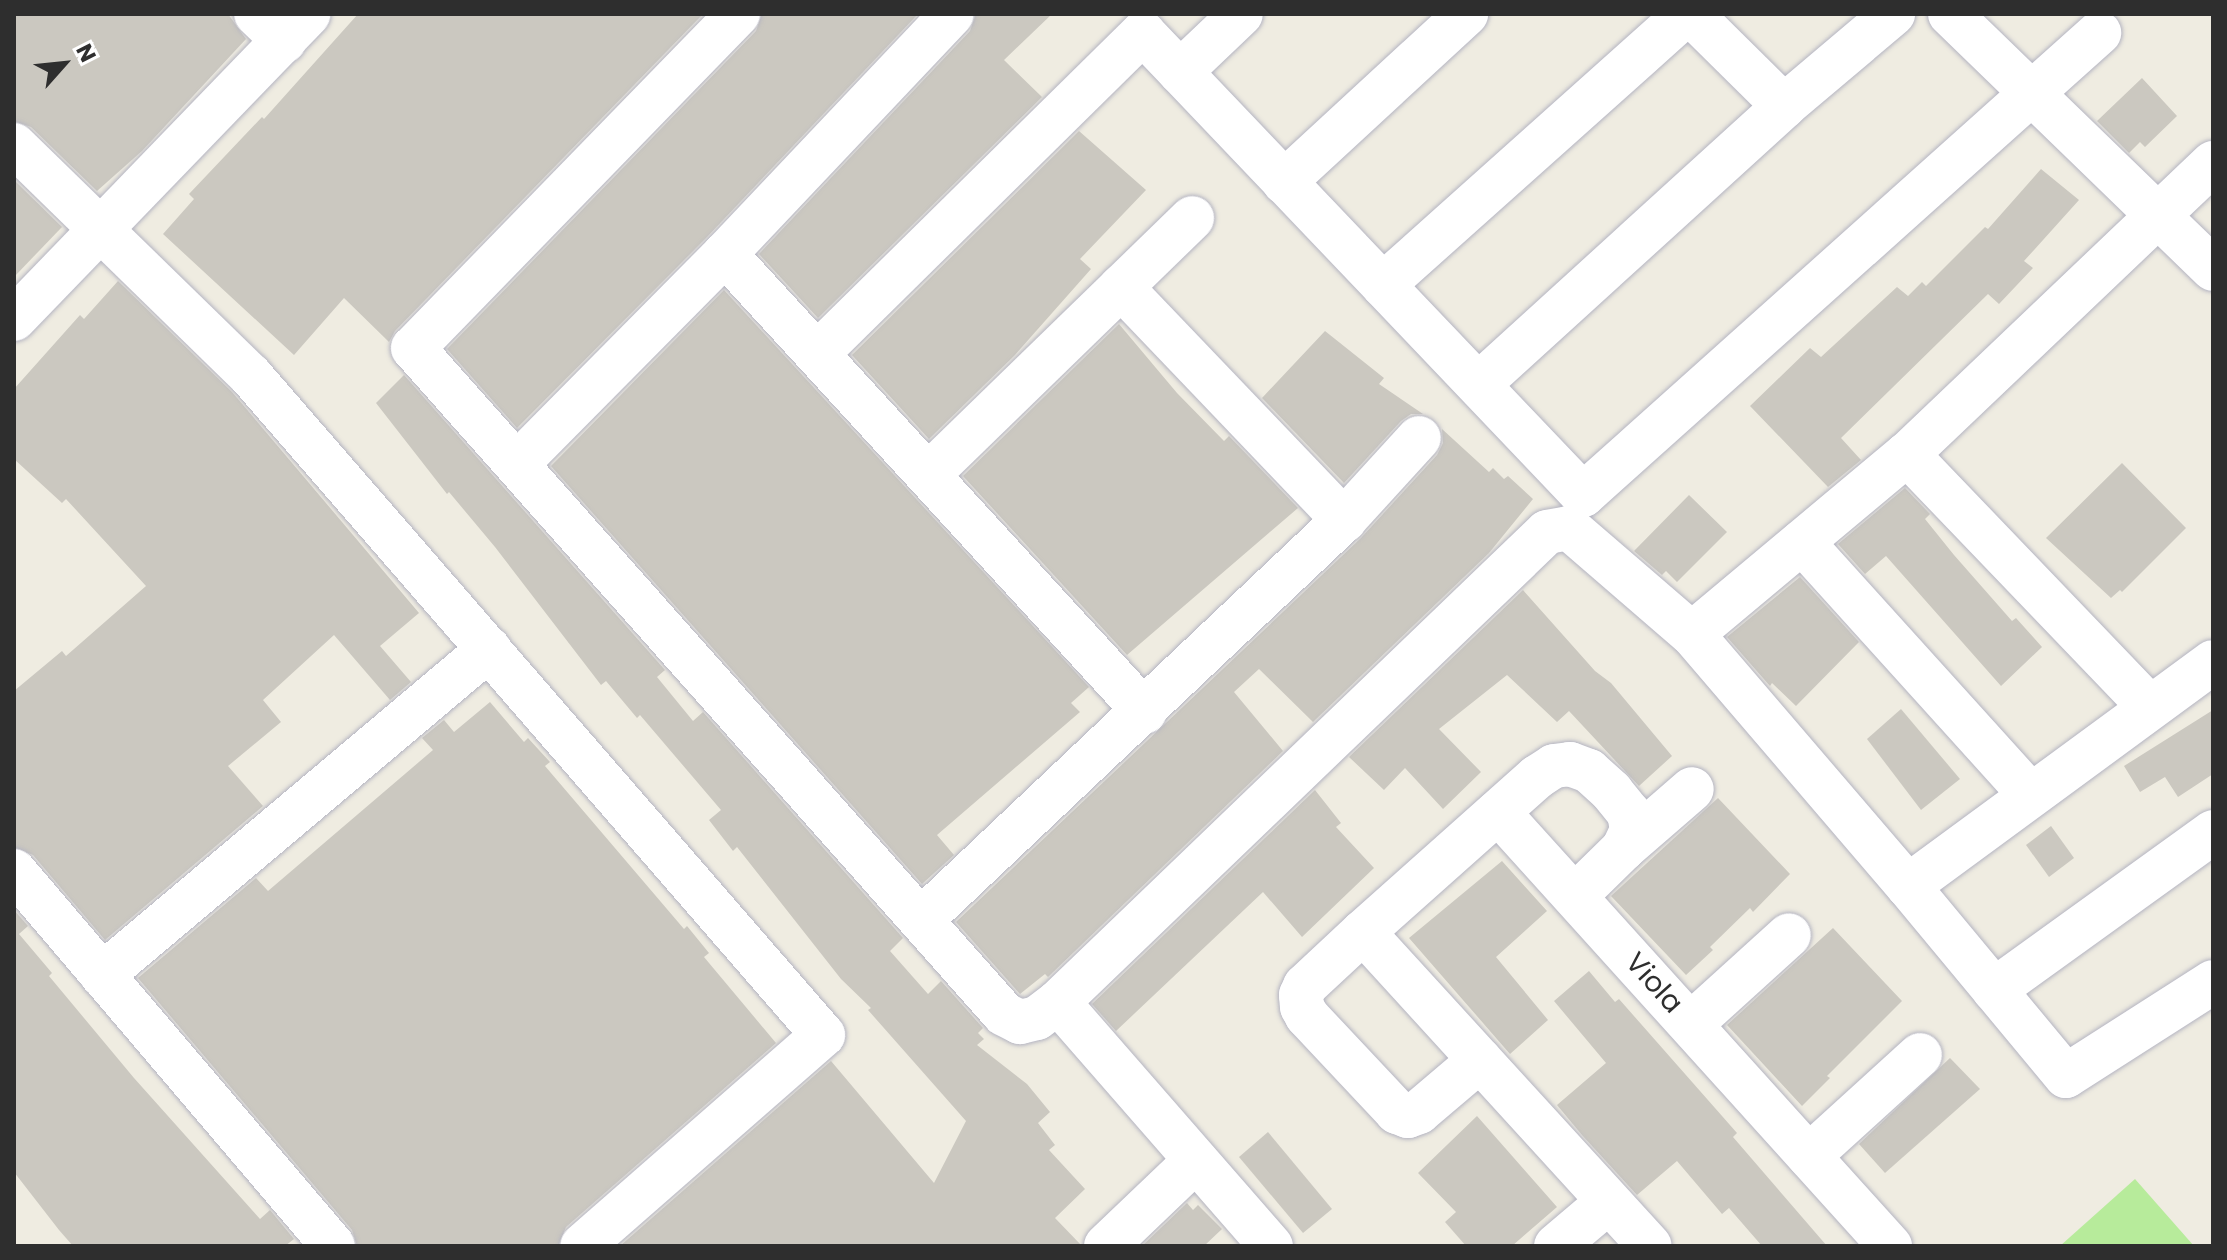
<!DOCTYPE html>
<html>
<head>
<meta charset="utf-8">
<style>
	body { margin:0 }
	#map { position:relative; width:2227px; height:1260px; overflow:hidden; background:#efece1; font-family:Poppins,sans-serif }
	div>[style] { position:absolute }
	.pitch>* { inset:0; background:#b7eb9b }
	.building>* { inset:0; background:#cbc8c0 }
	.roads { filter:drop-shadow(0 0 2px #b4b4c1) drop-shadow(0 0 2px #b4b4c1) }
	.minor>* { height:44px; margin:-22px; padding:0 22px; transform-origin:22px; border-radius:22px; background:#fff }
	span { translate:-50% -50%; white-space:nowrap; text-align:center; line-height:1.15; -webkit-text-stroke:6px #fff; paint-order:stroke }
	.street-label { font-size:28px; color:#2e2e2e }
	.frame { position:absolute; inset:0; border:16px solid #2e2e2e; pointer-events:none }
	.north { position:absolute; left:24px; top:24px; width:80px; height:80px; -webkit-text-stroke:6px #fff; paint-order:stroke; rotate:63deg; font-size:22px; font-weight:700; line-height:32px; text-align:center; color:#2e2e2e }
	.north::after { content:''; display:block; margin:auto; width:28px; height:36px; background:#2e2e2e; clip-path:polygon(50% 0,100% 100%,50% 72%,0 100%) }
</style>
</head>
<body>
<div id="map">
	<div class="pitch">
		<div style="clip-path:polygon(2135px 1179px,2194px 1246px,2060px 1246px)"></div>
	</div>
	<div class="building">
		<div style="clip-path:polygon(14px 14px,228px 14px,246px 39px,142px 151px,97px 191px,31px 127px,14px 121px)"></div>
		<div style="clip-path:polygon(358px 14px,703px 14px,395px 331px,389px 342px,344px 298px,294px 355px,163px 234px,194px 199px,189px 194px,262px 117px,264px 119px)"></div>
		<div style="clip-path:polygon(762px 14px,918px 14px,707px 237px,517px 428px,447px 349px,756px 31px)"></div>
		<div style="clip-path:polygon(976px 14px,1052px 14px,1004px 60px,1042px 97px,818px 318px,759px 254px,970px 31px)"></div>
		<div style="clip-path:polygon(2142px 78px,2177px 116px,2145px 147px,2140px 142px,2129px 153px,2097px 121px)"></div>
		<div style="clip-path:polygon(1079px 131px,1146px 190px,1080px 259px,1091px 269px,1015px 355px,929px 439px,852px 355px)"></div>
		<div style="clip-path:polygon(2041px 169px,2079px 200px,2024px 261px,2033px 268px,1999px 304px,1988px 294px,1841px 438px,1861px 460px,1828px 487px,1750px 406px,1810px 348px,1821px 357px,1897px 287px,1908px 296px,1922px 282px,1926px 286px,1985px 227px,1988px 229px)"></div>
		<div style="clip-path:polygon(14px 180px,62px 227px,14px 277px)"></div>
		<div style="clip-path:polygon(118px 281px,232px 392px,419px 613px,380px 646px,411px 682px,390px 700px,334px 635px,263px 700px,281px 722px,228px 766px,263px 806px,105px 940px,33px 855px,14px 847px,14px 691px,62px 651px,66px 656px,146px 586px,66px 499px,62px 503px,14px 459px,14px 389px,80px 315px,84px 319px)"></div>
		<div style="clip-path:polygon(724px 290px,1089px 687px,1071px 703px,1080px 712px,937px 835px,954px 855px,922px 884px,551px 466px)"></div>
		<div style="clip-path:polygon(1119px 324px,1177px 393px,1224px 441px,1229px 436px,1298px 508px,1127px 655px,963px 476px)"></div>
		<div style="clip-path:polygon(1325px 331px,1384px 378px,1379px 384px,1423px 414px,1411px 414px,1401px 421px,1344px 483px,1262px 398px)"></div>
		<div style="clip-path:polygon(404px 375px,665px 670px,657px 677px,693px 721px,703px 712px,903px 938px,890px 951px,928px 994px,941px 981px,983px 1028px,978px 1033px,984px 1039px,977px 1045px,1027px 1084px,1050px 1112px,1038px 1123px,1055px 1145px,1049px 1150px,1085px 1189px,1055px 1218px,1082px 1246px,620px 1246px,831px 1061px,934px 1183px,966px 1121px,868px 1010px,871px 1008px,841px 979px,737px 847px,733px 851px,709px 820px,721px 810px,640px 715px,637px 718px,606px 681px,601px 685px,495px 547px,449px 492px,447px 494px,376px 403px)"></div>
		<div style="clip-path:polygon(1442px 429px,1489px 472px,1493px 468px,1504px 479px,1508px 476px,1533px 499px,1489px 553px,1313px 722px,1259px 669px,1234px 692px,1283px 751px,1048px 977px,1045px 974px,1020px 994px,956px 922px,1361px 538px,1437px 455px,1443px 443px)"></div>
		<div style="clip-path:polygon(2122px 463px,2186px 528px,2122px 592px,2120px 590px,2111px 598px,2046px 538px)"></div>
		<div style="clip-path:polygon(1905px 488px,1930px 514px,1925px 519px,1954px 555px,2012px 621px,2016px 618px,2042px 647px,2001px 686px,1886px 556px,1865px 574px,1838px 544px)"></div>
		<div style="clip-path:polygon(1689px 495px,1727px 532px,1677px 582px,1666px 571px,1662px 575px,1634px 551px)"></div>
		<div style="clip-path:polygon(1800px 577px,1859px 642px,1796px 706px,1772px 683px,1770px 686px,1727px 637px)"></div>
		<div style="clip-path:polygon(1523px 590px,1595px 671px,1611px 683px,1672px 756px,1639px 786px,1569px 711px,1557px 722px,1507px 675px,1439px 729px,1481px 772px,1443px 809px,1405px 768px,1384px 790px,1349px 757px)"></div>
		<div style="clip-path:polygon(490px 702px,524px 742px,528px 738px,550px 762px,545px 766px,684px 929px,687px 926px,709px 953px,704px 957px,776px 1043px,566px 1227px,558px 1246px,357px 1246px,352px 1230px,138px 978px,256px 878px,268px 891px,433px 750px,422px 738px,444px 720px,454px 732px)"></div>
		<div style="clip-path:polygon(1901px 709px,1960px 779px,1921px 810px,1867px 739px)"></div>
		<div style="clip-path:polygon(2213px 710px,2213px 774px,2178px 797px,2165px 777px,2140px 792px,2124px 766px)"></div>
		<div style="clip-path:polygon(1315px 790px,1341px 823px,1336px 827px,1374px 868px,1302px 937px,1263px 892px,1116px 1031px,1092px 1004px)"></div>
		<div style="clip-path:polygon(1718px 798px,1790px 874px,1753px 912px,1750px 908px,1710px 947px,1713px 950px,1686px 975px,1611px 896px)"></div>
		<div style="clip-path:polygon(2051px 826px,2074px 858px,2049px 877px,2026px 845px)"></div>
		<div style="clip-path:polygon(1502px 861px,1547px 911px,1496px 957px,1548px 1020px,1510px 1054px,1409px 938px)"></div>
		<div style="clip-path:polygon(14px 910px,28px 926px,19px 934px,52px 973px,49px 976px,134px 1078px,260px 1219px,270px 1210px,294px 1239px,285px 1246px,73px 1246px,59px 1230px,14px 1172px)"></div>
		<div style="clip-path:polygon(1833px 928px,1902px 1001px,1827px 1076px,1830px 1078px,1802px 1106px,1727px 1025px)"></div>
		<div style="clip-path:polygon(1589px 971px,1615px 1002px,1619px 999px,1737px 1133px,1733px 1137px,1827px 1246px,1762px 1246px,1729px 1208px,1722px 1214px,1677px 1161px,1637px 1195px,1582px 1135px,1557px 1105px,1606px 1063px,1554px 1001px)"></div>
		<div style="clip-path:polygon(1950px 1058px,1980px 1089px,1885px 1173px,1859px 1144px)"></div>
		<div style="clip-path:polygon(1477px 1116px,1557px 1207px,1512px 1246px,1466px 1246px,1445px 1222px,1456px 1212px,1418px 1173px)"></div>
		<div style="clip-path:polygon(1268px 1132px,1332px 1209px,1303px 1233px,1239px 1157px)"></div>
		<div style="clip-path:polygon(1187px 1203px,1193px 1210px,1198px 1205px,1222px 1229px,1204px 1246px,1142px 1246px)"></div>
	</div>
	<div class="roads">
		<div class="minor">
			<div style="left:256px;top:14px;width:39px;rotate:44deg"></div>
			<div style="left:738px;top:14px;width:466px;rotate:134.2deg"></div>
			<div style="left:413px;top:348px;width:890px;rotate:48.41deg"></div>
			<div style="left:1004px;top:1014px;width:18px;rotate:27deg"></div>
			<div style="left:1020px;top:1022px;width:17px;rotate:-13deg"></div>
			<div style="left:1037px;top:1018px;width:26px;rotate:-37deg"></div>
			<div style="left:1058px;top:1002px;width:678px;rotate:-43.86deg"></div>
			<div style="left:1547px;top:532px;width:22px;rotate:-10deg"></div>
			<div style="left:1569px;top:528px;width:162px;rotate:40.8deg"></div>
			<div style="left:1691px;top:14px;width:131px;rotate:44.7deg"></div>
			<div style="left:1950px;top:14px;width:366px;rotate:44.1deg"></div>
			<div style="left:1180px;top:72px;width:84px;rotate:-43.6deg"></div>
			<div style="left:14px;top:145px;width:330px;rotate:44.3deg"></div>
			<div style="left:250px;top:375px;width:874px;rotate:49.04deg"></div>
			<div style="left:823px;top:1035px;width:320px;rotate:138.8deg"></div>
			<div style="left:2213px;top:163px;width:422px;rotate:136.4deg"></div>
			<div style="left:1907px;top:454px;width:280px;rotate:140.1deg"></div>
			<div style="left:1692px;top:634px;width:332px;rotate:49.4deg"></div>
			<div style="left:1908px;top:886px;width:247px;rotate:50.3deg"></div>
			<div style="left:2066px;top:1076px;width:174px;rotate:-32.6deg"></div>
			<div style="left:1284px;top:182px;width:248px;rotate:-42.7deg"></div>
			<div style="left:725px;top:254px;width:621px;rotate:47.48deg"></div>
			<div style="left:1383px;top:285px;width:407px;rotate:-41.8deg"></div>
			<div style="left:1121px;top:287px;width:323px;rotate:46.3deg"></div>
			<div style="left:14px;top:319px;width:424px;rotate:-46deg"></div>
			<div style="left:819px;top:352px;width:455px;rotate:-44.6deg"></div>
			<div style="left:1143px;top:33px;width:638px;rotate:46.4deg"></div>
			<div style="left:1583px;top:495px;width:693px;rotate:-41.84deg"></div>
			<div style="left:1479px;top:384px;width:413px;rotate:-42.3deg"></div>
			<div style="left:1784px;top:106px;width:143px;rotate:-40.2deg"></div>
			<div style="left:1907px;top:454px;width:349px;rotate:46.2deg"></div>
			<div style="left:517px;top:464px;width:296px;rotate:-45.3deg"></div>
			<div style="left:725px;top:254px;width:330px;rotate:-46.6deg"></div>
			<div style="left:929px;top:474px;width:367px;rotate:-44.2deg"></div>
			<div style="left:1802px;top:542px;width:341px;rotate:47.9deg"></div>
			<div style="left:1498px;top:812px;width:585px;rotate:47.91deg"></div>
			<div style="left:1623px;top:849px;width:91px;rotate:-41deg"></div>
			<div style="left:14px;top:871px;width:492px;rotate:49.6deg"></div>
			<div style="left:1908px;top:886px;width:378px;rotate:-36.3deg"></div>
			<div style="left:922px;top:919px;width:581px;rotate:-43.4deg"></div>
			<div style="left:1344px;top:520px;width:111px;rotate:-47.6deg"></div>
			<div style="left:1363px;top:932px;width:425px;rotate:47.6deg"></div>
			<div style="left:102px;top:975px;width:506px;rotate:-40.11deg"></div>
			<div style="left:1994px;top:990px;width:270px;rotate:-35.8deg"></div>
			<div style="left:1058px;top:1002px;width:324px;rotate:48.9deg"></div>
			<div style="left:1691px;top:1024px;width:132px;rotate:-42.2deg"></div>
			<div style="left:1480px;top:1060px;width:80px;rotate:139.6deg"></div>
			<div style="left:1419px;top:1112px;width:12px;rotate:160deg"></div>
			<div style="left:1408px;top:1116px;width:12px;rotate:-160deg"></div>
			<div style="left:1397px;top:1112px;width:132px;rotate:-133.2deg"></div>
			<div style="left:1307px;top:1016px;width:10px;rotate:-119deg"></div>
			<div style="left:1302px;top:1007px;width:12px;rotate:-95deg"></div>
			<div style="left:1301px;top:995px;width:10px;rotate:-66deg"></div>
			<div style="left:1305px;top:986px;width:79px;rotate:-43deg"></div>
			<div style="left:1363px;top:932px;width:233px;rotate:-41.7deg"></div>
			<div style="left:1537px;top:777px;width:20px;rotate:-33deg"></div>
			<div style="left:1554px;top:766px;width:16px;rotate:-7deg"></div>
			<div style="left:1570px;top:764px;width:20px;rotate:20deg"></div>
			<div style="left:1589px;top:771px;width:30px;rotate:42deg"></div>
			<div style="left:1611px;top:791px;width:28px;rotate:51deg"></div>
			<div style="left:1629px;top:813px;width:17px;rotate:80deg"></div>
			<div style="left:1632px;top:830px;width:21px;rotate:115deg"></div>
			<div style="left:1623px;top:849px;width:66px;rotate:135.6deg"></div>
			<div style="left:1809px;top:1156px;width:150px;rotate:-42.3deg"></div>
			<div style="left:1106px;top:1246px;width:124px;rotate:-43.7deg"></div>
			<div style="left:1556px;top:1246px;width:68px;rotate:-40.2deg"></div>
		</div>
	</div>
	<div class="street-label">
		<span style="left:1654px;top:983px;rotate:48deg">Viola</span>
	</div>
	<div class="frame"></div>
	<div class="north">N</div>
</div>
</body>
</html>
